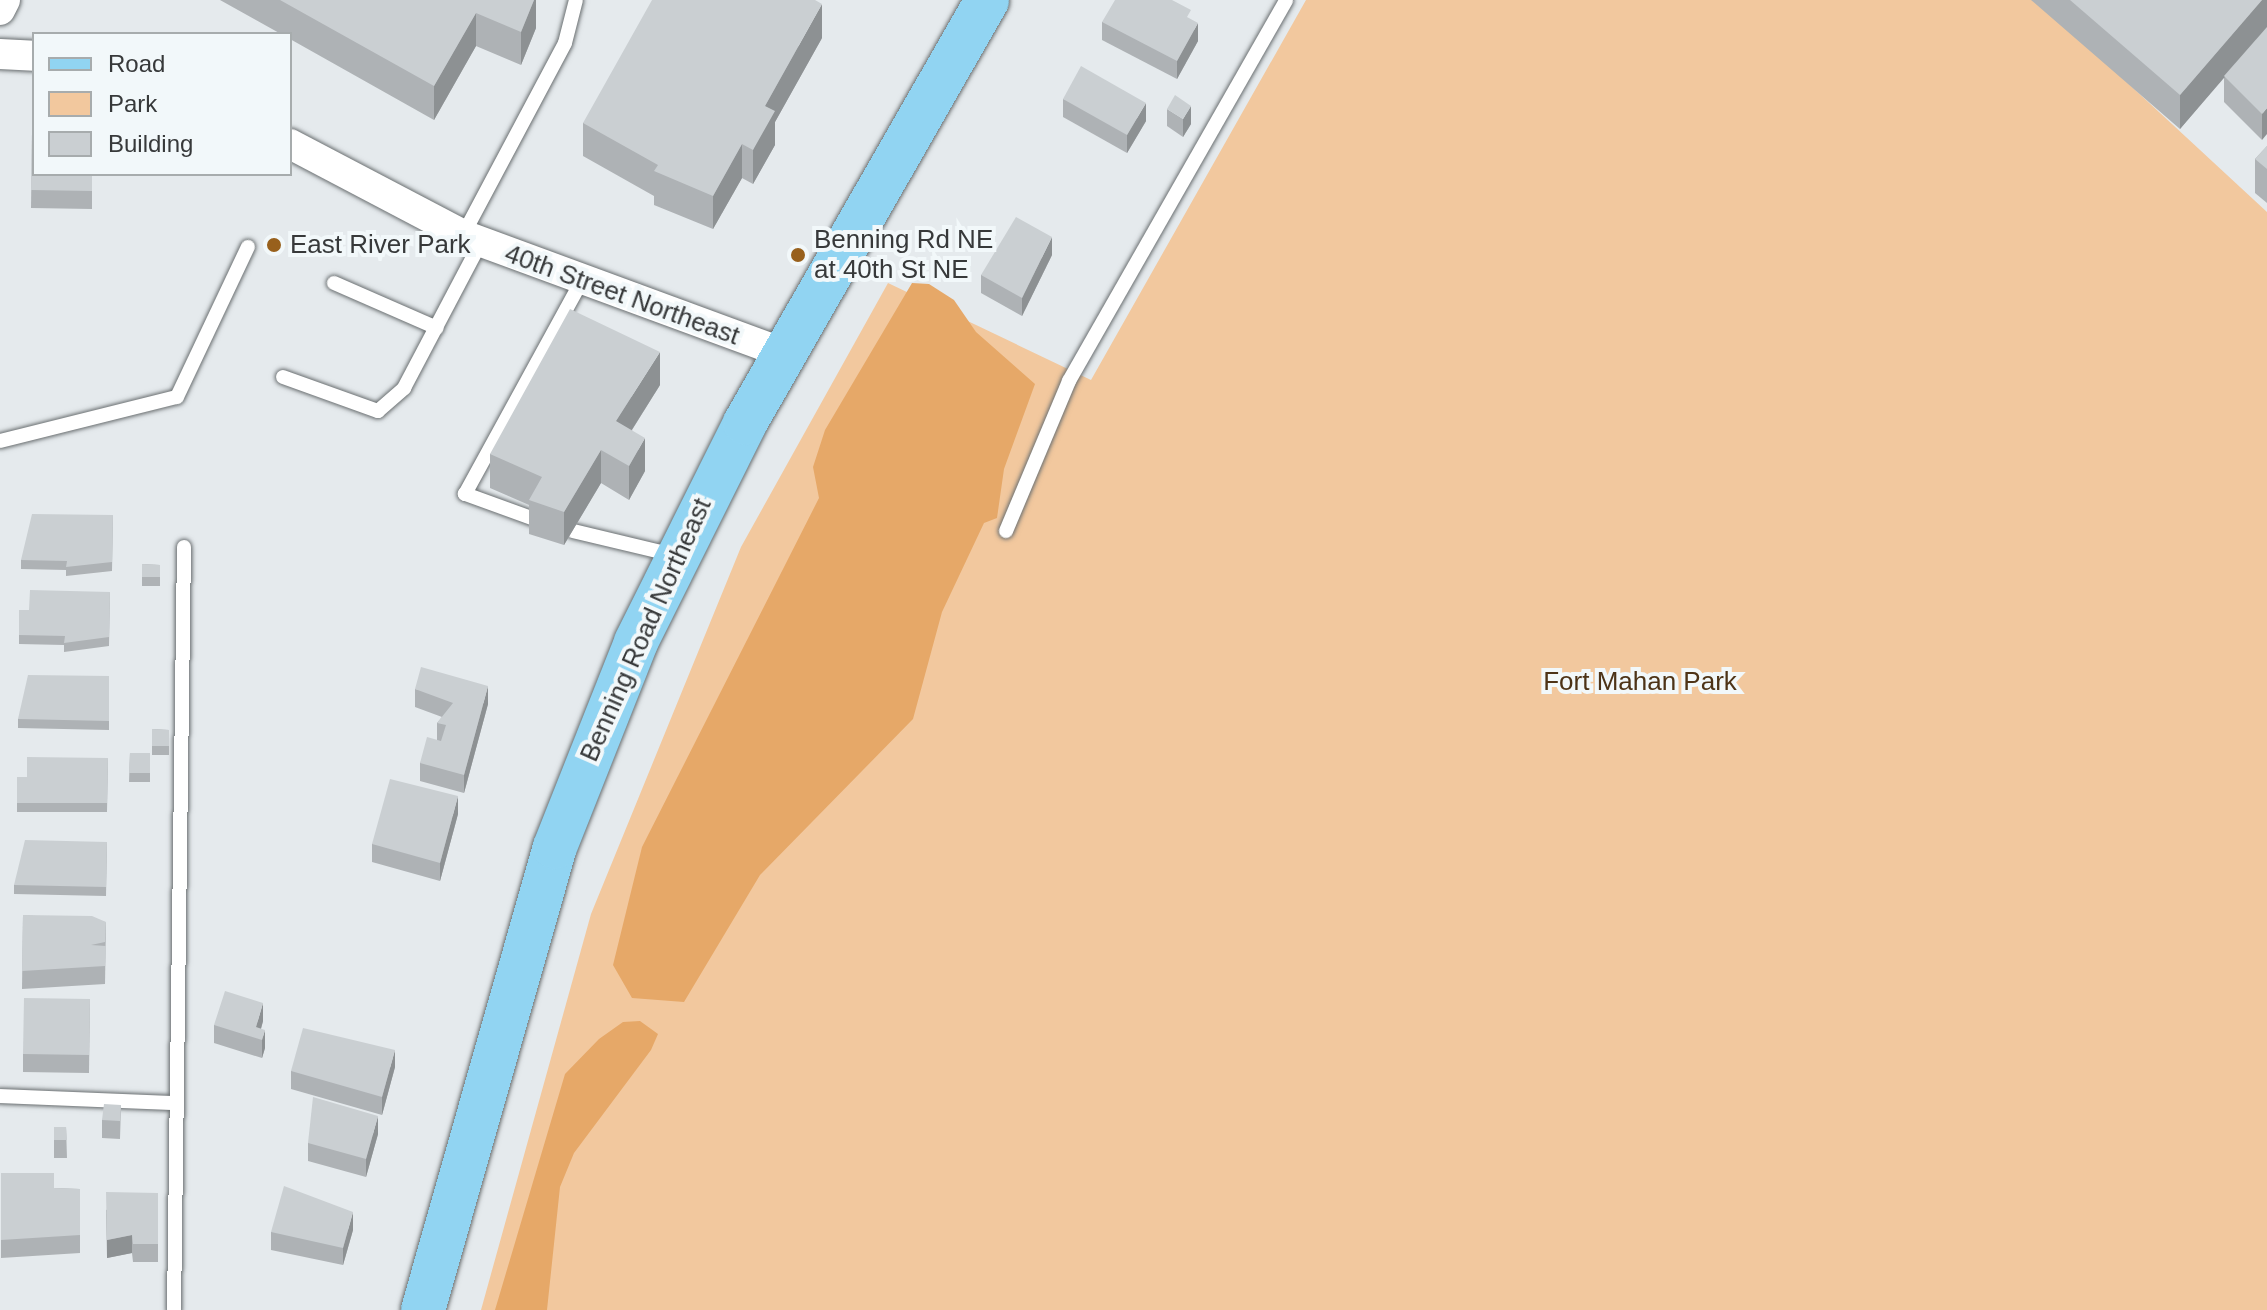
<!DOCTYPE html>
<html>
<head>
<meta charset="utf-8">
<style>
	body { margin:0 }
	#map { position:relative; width:2267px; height:1310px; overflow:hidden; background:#e5eaed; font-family:Helvetica,sans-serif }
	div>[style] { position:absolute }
	.green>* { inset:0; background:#f2c89e }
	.forest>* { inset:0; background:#e6a868 }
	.roads { filter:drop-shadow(0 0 2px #6a6f71) drop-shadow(0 0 2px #6a6f71) }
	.service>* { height:14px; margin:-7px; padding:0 7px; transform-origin:7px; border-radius:7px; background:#fff }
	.minor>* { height:30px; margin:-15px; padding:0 15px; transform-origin:15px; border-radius:15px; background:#fff }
	.primary>* { height:44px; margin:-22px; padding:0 22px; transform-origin:22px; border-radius:22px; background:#91d4f2 }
	.wall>* { inset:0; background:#aeb2b5 }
	.shaded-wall>* { inset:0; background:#8d9193 }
	.building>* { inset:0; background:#cacfd2 }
	.dots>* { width:22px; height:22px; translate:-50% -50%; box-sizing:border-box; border:4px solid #f2f8fa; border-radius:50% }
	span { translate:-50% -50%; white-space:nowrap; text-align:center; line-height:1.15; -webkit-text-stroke:8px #f2f8fa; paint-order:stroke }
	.poi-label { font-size:26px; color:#37393a }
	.left { translate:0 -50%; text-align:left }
	.street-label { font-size:26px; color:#37393a }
	.park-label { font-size:26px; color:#4d3317 }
	.legend { position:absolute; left:32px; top:32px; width:260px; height:144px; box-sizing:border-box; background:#f2f8fa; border:2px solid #a7acad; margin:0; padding:10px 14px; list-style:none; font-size:24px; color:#37393a }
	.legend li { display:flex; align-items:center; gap:16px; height:40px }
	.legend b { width:40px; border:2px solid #a7acad }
</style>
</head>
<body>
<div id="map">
	<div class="green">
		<div style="clip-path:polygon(1306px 0,2038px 0,2267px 212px,2267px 1310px,481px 1310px,591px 914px,741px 547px,888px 283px,1091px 380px)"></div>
	</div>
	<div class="forest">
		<div style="clip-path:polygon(912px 283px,929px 284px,954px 300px,976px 332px,1035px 384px,1004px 469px,997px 518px,984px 523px,942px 612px,913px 719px,760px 875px,684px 1002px,632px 998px,613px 965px,642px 847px,819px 498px,813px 467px,825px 430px)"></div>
		<div style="clip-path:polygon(640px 1021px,658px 1034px,651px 1050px,574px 1153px,560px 1187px,547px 1310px,495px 1310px,565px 1074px,599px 1039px,623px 1022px)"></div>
	</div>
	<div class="roads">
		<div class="service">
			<div style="left:463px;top:235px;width:217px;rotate:-62deg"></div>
			<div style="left:565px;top:43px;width:44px;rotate:-75.7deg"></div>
			<div style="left:334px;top:283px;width:112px;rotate:23.6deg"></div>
			<div style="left:283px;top:377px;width:101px;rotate:19.7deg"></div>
			<div style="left:378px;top:411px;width:35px;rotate:-41deg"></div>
			<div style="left:404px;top:388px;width:165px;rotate:-62.2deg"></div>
			<div style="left:0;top:441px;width:182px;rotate:-14deg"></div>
			<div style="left:177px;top:397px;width:166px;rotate:-64.7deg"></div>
			<div style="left:537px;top:520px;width:77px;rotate:-160.1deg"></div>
			<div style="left:465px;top:494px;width:239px;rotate:-61.3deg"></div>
			<div style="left:573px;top:531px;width:104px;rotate:13.4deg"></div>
			<div style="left:1006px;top:531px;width:163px;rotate:-67.2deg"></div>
			<div style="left:1069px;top:381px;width:438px;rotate:-60.3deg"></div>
			<div style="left:0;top:1096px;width:177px;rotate:2.3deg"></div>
			<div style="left:174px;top:1310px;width:763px;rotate:-89.25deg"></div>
		</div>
		<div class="minor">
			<div style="left:0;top:10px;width:11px;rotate:-63deg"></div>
			<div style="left:0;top:54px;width:34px;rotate:3deg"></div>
			<div style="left:290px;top:144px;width:195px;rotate:27.7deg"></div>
			<div style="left:463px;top:235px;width:344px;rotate:20.2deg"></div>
		</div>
		<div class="primary">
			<div style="left:423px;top:1310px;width:481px;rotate:-74.1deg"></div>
			<div style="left:555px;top:847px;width:220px;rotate:-68.4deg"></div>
			<div style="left:636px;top:642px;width:245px;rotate:-63.5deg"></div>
			<div style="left:745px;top:423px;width:487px;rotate:-60.2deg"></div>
		</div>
	</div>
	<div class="wall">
		<div style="clip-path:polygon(220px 0,536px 0,536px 28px,521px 65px,476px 46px,434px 120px,290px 39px,290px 34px,281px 34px)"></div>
		<div style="clip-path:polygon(2031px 0,2267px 0,2262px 140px,2224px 102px,2224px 77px,2180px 129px)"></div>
		<div style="clip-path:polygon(1191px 20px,1198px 41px,1177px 79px,1102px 40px,1102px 22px)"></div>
		<div style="clip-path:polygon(822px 38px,775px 122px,775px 145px,753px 184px,742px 178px,713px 229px,654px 205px,654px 196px,583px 156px,583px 123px)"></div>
		<div style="clip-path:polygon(1063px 99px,1146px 121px,1127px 153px,1063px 117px)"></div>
		<div style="clip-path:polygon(1167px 109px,1191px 124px,1183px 137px,1167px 126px)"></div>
		<div style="clip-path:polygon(32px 133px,92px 174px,92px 209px,31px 208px)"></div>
		<div style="clip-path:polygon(2267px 146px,2267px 203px,2255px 193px,2255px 159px)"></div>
		<div style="clip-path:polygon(1052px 255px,1022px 316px,981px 293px,981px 275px)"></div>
		<div style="clip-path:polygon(660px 385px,632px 430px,645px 471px,629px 500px,601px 483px,564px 545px,529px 534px,529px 505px,490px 488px,490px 454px)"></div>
		<div style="clip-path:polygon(113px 515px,112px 571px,66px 576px,66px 570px,21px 569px,21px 560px)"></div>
		<div style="clip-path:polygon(142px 564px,160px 565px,160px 586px,142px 586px)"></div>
		<div style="clip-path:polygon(110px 592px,109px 646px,64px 652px,64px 645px,19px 644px,19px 610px,29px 610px)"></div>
		<div style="clip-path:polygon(109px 676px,109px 730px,18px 728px,18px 719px)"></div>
		<div style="clip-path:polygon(415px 689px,488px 704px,464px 793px,420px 781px,420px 763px,437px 740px,437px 723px,442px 717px,415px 707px)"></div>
		<div style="clip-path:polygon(152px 729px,169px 730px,169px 755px,152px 755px)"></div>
		<div style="clip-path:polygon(130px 753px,150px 753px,150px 782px,129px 782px)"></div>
		<div style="clip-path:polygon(108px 758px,107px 812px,17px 812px,17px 777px,27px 777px)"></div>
		<div style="clip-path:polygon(458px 814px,440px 881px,372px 862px,372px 844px)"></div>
		<div style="clip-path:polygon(107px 842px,106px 896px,14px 894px,14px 885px)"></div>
		<div style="clip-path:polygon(23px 915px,106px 922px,105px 984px,22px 989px)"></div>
		<div style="clip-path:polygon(90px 999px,89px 1073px,23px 1072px,23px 1054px)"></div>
		<div style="clip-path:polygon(263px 1021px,261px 1029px,265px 1048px,262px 1058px,214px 1043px,214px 1025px)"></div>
		<div style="clip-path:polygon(395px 1067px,382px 1115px,291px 1089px,291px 1071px)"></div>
		<div style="clip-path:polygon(121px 1105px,120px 1139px,102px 1138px,102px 1120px)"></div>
		<div style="clip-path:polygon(54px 1127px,66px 1127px,67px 1158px,54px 1158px)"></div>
		<div style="clip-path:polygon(378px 1134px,366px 1177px,308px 1161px,308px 1143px)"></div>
		<div style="clip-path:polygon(1px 1173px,54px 1188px,80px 1189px,80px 1253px,1px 1258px)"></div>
		<div style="clip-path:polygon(158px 1193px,158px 1262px,133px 1262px,132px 1253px,107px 1258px,106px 1210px)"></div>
		<div style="clip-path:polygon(353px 1230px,343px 1265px,271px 1250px,271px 1232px)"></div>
	</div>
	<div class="shaded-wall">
		<div style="clip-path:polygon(534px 0,536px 0,536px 28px,521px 65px,521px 32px)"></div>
		<div style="clip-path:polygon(2262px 0,2267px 0,2267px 28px,2180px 129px,2180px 95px)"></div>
		<div style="clip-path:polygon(822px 4px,822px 38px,775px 122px,775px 145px,753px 184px,753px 150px,765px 106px)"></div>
		<div style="clip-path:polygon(476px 13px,476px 46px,434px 120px,434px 86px)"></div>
		<div style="clip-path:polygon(1198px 23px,1198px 41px,1177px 79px,1177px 61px)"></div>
		<div style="clip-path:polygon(1146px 103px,1146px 121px,1127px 153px,1127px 135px)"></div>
		<div style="clip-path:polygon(1191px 106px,1191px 124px,1183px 137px,1183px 119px)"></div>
		<div style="clip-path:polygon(2267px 108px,2267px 134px,2262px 140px,2262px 114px)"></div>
		<div style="clip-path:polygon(742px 144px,742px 178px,713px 229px,713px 196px)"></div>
		<div style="clip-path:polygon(1052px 237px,1052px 255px,1022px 316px,1022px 298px)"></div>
		<div style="clip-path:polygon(660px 352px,660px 385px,616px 455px,616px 421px)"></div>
		<div style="clip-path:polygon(645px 438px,645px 471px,629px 500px,629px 466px)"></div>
		<div style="clip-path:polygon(601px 450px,601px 483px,564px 545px,564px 512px)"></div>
		<div style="clip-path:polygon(488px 686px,488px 704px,464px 793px,464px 775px)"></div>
		<div style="clip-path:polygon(458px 796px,458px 814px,440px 881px,440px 863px)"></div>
		<div style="clip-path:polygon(263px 1003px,263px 1021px,258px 1039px,256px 1027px)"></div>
		<div style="clip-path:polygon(265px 1030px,265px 1048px,262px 1058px,262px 1040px)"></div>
		<div style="clip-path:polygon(395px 1050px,395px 1067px,382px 1115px,382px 1097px)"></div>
		<div style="clip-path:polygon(378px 1116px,378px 1134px,366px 1177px,366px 1159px)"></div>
		<div style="clip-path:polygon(353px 1212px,353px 1230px,343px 1265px,343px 1248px)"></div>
		<div style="clip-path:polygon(132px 1235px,132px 1253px,107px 1258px,107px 1240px)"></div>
	</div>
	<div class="building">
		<div style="clip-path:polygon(280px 0,534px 0,521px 32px,476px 13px,434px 86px)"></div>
		<div style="clip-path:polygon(652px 0,815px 0,822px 4px,765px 106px,775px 111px,753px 150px,742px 144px,713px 196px,654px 171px,658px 165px,583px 123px)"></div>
		<div style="clip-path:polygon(1115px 0,1172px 0,1191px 10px,1187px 17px,1198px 23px,1177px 61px,1102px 22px)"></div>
		<div style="clip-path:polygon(2070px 0,2262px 0,2180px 95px)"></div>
		<div style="clip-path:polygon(2267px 27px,2267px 108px,2262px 114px,2224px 76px)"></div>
		<div style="clip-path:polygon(1081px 66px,1146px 103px,1127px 135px,1063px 99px)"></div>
		<div style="clip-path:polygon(1175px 95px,1191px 106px,1183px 119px,1167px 109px)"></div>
		<div style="clip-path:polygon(32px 133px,34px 133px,34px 174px,92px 174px,92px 191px,31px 190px)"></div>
		<div style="clip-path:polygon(2267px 146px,2267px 169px,2255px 159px)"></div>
		<div style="clip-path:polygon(1016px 217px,1052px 237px,1022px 298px,981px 275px)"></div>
		<div style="clip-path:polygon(570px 309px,660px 352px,616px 421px,645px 438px,629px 466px,601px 450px,564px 512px,529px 500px,542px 477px,490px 454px)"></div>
		<div style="clip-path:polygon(32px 514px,113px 515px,112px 562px,66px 567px,67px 561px,21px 560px)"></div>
		<div style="clip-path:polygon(142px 564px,160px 565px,160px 577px,142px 577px)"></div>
		<div style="clip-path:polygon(30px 590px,110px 592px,109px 637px,64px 643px,65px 636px,19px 635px,19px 610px,29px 610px)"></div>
		<div style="clip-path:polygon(421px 667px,488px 686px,464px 775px,420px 763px,427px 737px,441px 741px,446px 725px,437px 723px,453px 703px,415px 689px)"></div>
		<div style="clip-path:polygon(28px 675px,109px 676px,109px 721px,18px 719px)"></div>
		<div style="clip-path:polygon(152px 729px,169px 730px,169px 746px,152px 746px)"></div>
		<div style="clip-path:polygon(130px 753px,150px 753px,150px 773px,129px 773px)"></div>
		<div style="clip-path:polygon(27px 757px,108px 758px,107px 803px,17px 803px,17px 777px,27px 777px)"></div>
		<div style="clip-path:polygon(390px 779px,458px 796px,440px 863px,372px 844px)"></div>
		<div style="clip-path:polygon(25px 840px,107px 842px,106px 887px,14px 885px)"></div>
		<div style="clip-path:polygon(23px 915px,92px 916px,106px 922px,105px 942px,91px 945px,106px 946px,105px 966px,22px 971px)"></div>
		<div style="clip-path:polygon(225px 991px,263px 1003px,256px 1027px,265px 1030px,262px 1040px,214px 1025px)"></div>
		<div style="clip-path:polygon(24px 998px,90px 999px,89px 1055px,23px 1054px)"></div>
		<div style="clip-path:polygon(303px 1028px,395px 1050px,382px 1097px,291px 1071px)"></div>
		<div style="clip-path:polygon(313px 1097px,378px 1116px,366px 1159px,308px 1143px)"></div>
		<div style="clip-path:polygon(104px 1104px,121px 1105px,120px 1121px,102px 1120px)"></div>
		<div style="clip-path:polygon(54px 1127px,66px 1127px,67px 1140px,54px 1140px)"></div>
		<div style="clip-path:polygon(1px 1173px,54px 1173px,54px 1188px,80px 1189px,80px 1235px,1px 1240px)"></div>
		<div style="clip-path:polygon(284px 1186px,353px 1212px,343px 1248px,271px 1232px)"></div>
		<div style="clip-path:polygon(106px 1192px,158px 1193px,158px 1244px,133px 1244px,132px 1235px,107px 1240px)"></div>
	</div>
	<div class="dots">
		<div style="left:274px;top:245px;background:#98601c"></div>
		<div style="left:798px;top:255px;background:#98601c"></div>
	</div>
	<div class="poi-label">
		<span class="left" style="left:814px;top:255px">Benning Rd NE<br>at 40th St NE</span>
		<span class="left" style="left:290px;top:245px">East River Park</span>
	</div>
	<div class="street-label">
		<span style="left:622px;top:295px;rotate:20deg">40th Street Northeast</span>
		<span style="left:646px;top:630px;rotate:-66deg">Benning Road Northeast</span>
	</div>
	<div class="park-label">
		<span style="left:1640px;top:682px">Fort Mahan Park</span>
	</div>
	<ul class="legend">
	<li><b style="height:10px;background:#91d4f2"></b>Road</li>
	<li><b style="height:22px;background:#f2c89e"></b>Park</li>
	<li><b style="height:22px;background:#cacfd2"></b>Building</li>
	</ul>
</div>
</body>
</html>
